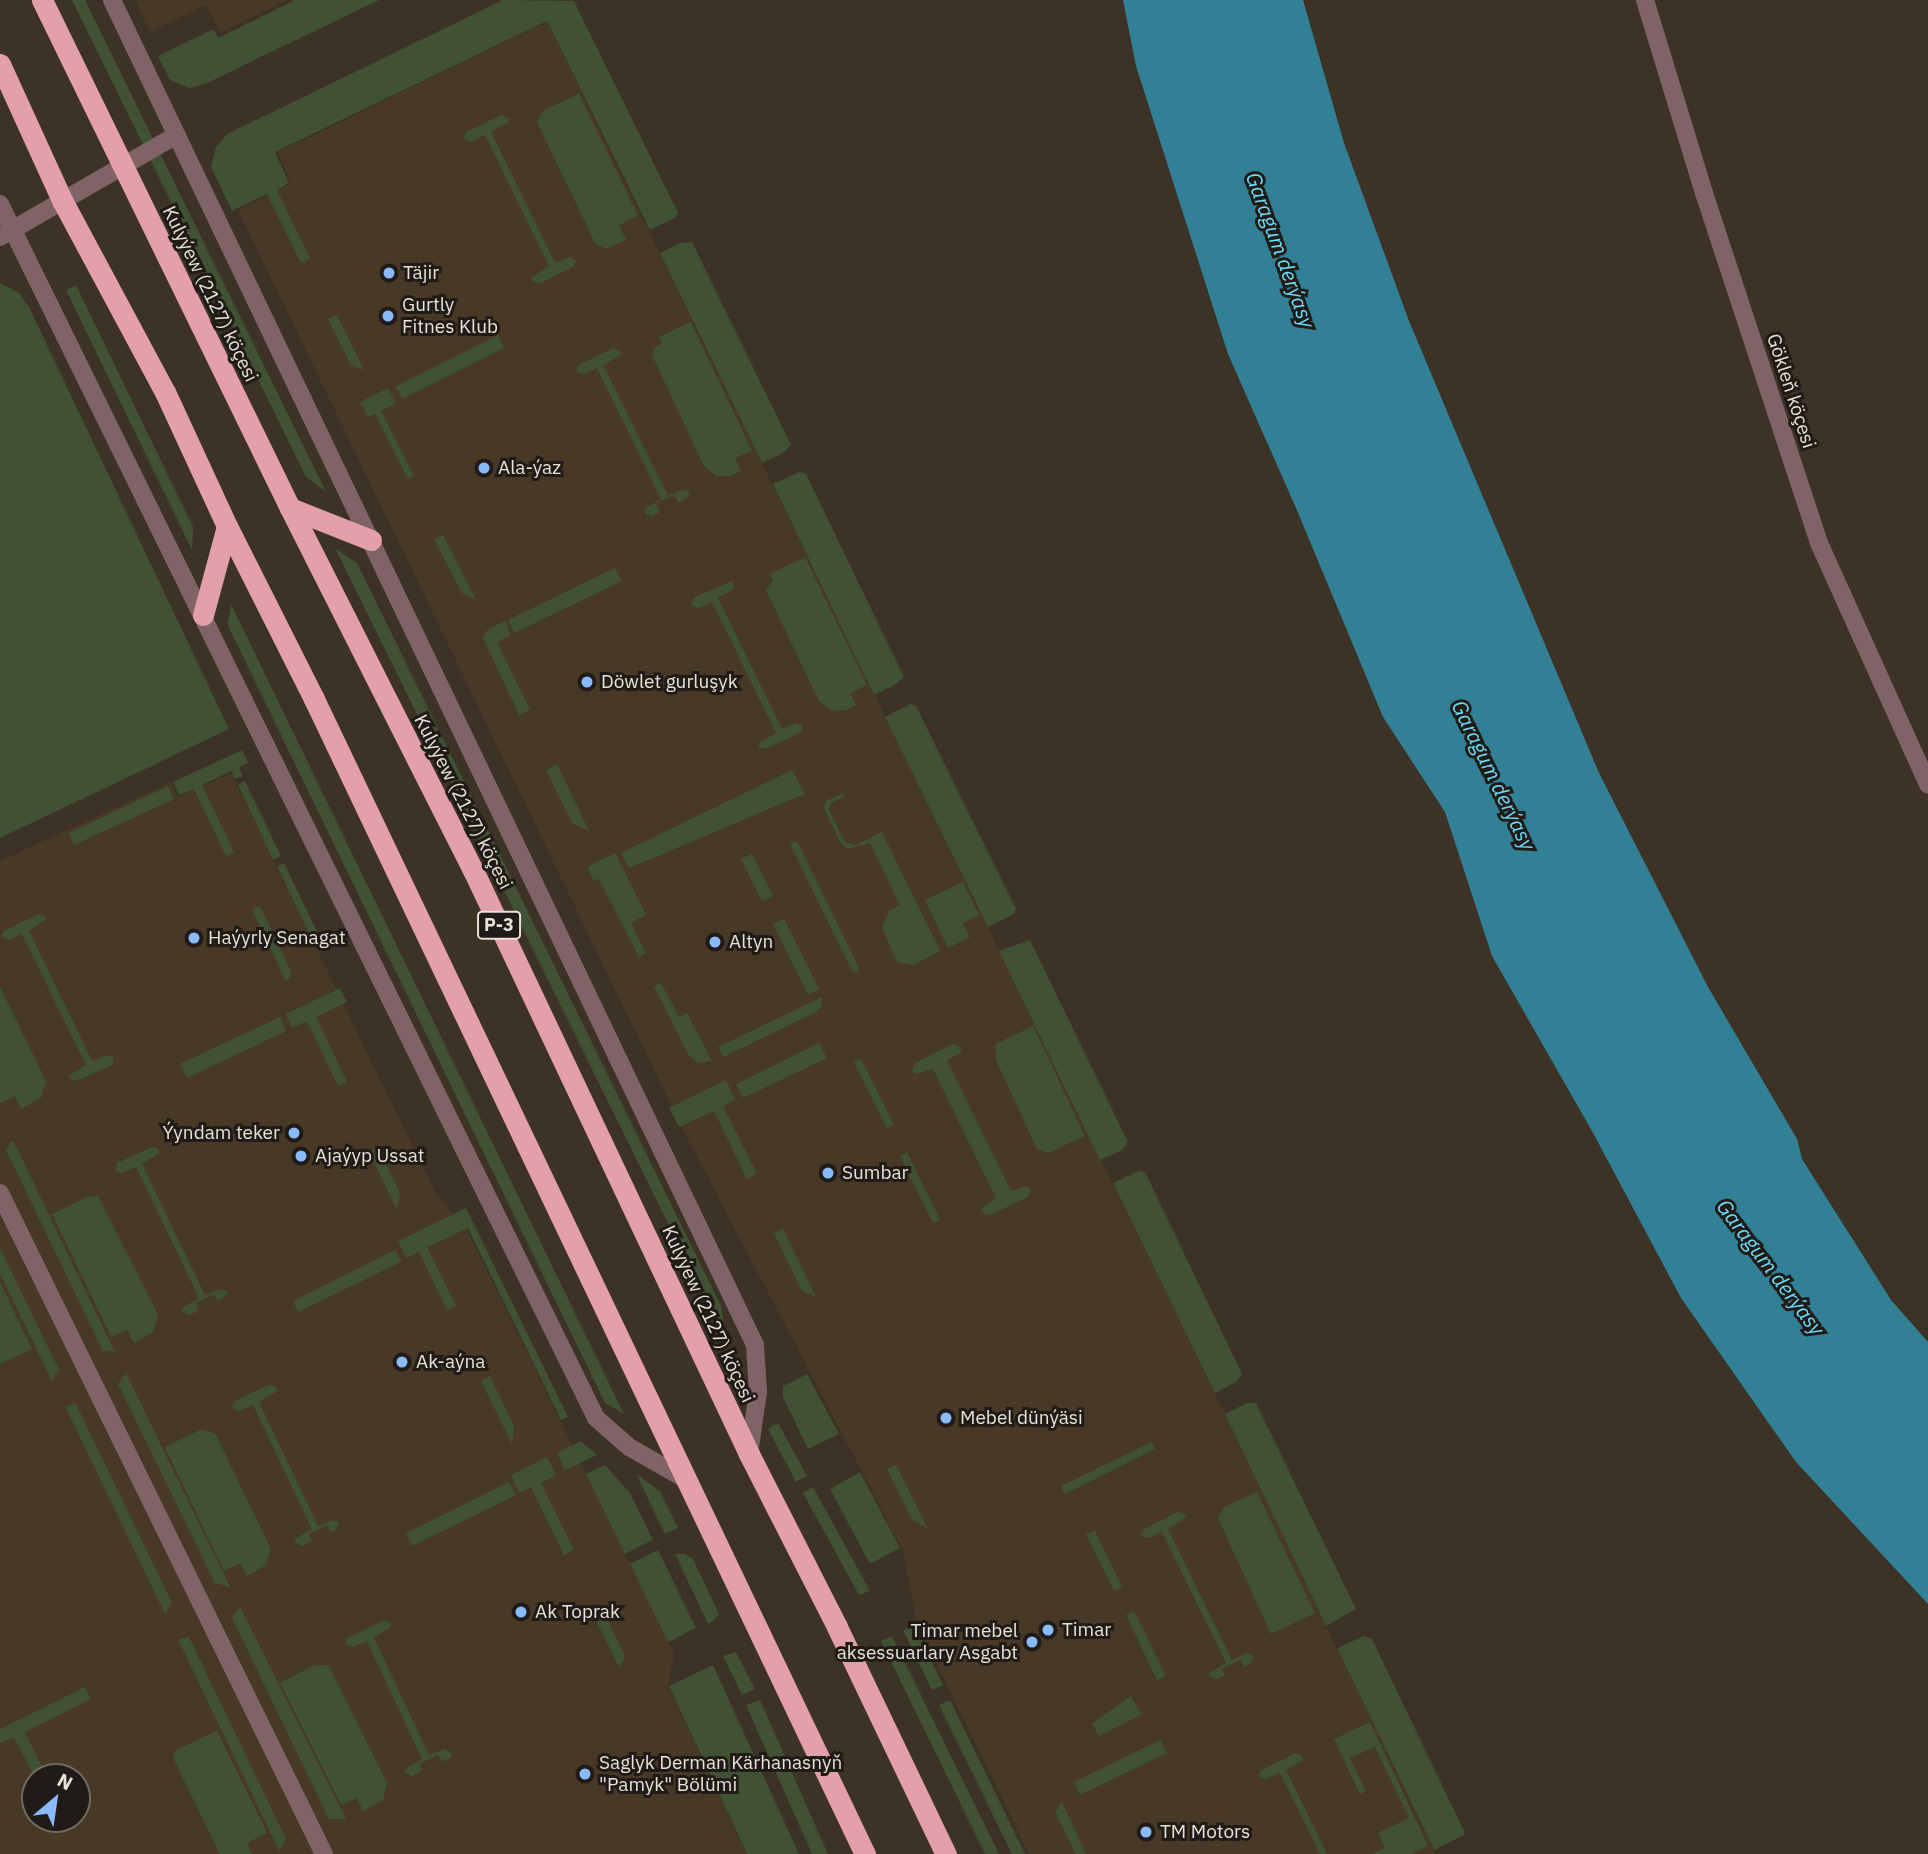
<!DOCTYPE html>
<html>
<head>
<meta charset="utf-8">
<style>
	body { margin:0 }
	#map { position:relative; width:1928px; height:1854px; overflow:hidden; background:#3d3226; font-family:"IBM Plex Sans",sans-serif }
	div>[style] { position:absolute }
	.built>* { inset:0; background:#483927 }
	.green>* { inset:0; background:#405134 }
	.water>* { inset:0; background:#328096 }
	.minor>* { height:18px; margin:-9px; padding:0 9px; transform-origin:9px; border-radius:9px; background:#7f6367 }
	.highway>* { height:21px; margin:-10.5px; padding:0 10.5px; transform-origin:10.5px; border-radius:10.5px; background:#e4a0aa }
	.dots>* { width:19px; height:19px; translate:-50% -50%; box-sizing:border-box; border:4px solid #201b16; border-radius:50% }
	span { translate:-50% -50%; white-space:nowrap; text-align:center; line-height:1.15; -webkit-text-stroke:6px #201b16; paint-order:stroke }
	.shield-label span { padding:2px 5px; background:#201b16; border:2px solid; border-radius:5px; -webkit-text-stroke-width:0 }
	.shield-label { font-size:18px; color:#e8e1d9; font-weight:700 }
	.poi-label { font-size:19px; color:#e8e1d9 }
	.left { translate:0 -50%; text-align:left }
	.right { translate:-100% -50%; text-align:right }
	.street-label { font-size:19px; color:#e8e1d9 }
	.water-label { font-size:21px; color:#6bdcfc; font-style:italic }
	.north { position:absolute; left:21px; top:1763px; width:70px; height:70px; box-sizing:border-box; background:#201b16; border:2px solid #706a64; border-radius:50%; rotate:29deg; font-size:19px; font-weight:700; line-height:28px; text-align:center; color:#e8e1d9 }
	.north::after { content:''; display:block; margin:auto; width:24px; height:32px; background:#89bafc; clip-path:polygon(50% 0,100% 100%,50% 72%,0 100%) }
</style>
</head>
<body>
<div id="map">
	<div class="built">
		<div style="clip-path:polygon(135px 0,286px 0,220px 33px,206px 5px,150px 32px)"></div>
		<div style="clip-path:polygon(547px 22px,1225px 1414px,1435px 1854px,1029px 1854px,917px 1623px,903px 1550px,683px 1130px,238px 210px,291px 184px,278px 152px)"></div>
		<div style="clip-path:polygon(evenodd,231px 773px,435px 1192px,468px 1232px,674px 1654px,668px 1685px,746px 1854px,0 1854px,0 861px,171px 782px,178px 797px,231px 773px,35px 1777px,77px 1777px,77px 1819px,35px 1819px,35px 1777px)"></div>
	</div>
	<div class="green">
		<div style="clip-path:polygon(72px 0,85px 0,326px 492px,306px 477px)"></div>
		<div style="clip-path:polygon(295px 0,379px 0,205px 84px,189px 88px,170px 80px,158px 56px,214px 29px,218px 38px)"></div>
		<div style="clip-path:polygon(503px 0,574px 1px,678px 213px,675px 218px,650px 230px,547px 21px,275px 152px,289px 183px,277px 190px,310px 258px,301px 263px,267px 194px,232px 211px,211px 167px,216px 147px,227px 134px)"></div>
		<div style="clip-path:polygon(579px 94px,638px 216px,619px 225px,626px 240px,605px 249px,595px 243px,537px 122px,544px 110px)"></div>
		<div style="clip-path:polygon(501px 115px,508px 118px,508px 122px,491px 132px,555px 263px,569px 257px,576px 260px,574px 266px,540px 283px,532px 281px,532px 277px,549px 266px,485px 135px,471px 142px,464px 139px,466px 132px)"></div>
		<div style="clip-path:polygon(692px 242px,791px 445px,783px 453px,762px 463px,660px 253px,681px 243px)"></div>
		<div style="clip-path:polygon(0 283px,19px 293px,29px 307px,229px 729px,0 838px)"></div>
		<div style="clip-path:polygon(76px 285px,193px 527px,192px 550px,66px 290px)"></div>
		<div style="clip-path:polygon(337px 315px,364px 370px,351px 365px,328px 319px)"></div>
		<div style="clip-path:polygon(691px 322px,752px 451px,735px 458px,741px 471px,731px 476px,716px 476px,704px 466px,652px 355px,655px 347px,662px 343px,659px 337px)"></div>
		<div style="clip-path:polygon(498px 335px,504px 348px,402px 399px,396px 386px)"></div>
		<div style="clip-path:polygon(613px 348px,620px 351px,621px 355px,603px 365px,668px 496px,682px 490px,689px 492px,689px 496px,679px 503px,674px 495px,656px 503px,660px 512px,652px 516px,645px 514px,645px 509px,661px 499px,597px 368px,583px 374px,576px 372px,579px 365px)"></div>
		<div style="clip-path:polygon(388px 388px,396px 403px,381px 411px,414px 476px,408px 479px,375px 414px,368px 417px,360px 402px)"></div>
		<div style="clip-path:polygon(800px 472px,806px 474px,904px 677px,896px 684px,874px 695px,773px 484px)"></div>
		<div style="clip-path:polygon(443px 535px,476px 600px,462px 593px,434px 539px)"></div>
		<div style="clip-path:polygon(335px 548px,357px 563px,721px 1306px,727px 1343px)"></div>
		<div style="clip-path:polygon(805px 557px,867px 685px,850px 693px,856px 705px,846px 710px,832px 711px,819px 701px,766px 590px,773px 580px,770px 574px)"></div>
		<div style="clip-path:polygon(615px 568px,622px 581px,514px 633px,508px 620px)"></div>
		<div style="clip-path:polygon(732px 581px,735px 588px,718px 598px,782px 729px,796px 723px,803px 726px,801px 732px,766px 749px,759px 747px,759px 743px,776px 733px,712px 602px,698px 608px,691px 605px,693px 598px)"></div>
		<div style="clip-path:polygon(231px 604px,624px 1414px,605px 1403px,230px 630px,228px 624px)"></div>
		<div style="clip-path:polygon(505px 621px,511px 635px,497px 642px,530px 710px,519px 715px,483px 638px,488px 629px)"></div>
		<div style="clip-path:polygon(911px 704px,916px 706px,1016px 909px,1014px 914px,988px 927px,885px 717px)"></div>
		<div style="clip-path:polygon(242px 750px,248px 763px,239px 767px,243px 776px,235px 779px,231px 771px,202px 785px,234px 852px,226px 856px,194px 789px,179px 795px,173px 782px)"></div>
		<div style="clip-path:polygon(557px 764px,589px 831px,572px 823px,546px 770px)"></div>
		<div style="clip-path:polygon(792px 770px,805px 794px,629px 868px,621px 853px)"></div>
		<div style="clip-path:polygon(245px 781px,281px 856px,273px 860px,238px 785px)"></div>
		<div style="clip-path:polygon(168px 786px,174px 799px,74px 845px,69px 833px)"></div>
		<div style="clip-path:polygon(844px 793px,845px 796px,831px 803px,829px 810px,845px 842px,856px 845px,882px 832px,940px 951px,913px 965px,897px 962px,882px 927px,889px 911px,900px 905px,870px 843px,848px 849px,841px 844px,824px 808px,826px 801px)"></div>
		<div style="clip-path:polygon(797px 841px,859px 968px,857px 973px,852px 971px,790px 844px)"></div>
		<div style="clip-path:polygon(615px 853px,646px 915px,631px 923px,646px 953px,639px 957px,599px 879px,594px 881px,587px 867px)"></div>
		<div style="clip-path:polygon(752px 854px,773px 896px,762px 901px,741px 859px)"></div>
		<div style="clip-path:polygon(284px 863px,322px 942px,315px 946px,277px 866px)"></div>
		<div style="clip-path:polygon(963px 882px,979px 915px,963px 923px,970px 937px,948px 948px,925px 900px)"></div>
		<div style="clip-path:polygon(260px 906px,290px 969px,291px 976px,286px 981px,252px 910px)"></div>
		<div style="clip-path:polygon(38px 914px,45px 916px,45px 920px,29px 931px,92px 1061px,107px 1055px,114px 1057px,112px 1065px,77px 1081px,70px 1079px,70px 1075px,86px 1065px,22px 934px,8px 940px,1px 937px,4px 931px)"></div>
		<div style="clip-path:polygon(784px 919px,819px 989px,808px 995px,773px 924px)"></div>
		<div style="clip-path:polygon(1030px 940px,1128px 1142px,1121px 1151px,1100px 1160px,999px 951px)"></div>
		<div style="clip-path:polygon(661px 983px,679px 1017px,687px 1013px,712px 1061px,698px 1063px,688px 1054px,654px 986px)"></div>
		<div style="clip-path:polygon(0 987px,46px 1081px,41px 1098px,21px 1109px,15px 1096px,0 1103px)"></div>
		<div style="clip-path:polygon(340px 988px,347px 1002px,316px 1017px,347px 1082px,338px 1086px,307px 1021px,292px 1028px,286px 1014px)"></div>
		<div style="clip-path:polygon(822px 997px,822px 1006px,816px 1012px,723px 1057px,718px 1047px)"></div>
		<div style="clip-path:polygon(280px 1017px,286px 1031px,187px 1078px,180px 1064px)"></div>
		<div style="clip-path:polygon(1033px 1026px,1085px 1136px,1048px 1153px,1037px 1149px,996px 1060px,996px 1044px)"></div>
		<div style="clip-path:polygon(819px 1043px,827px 1058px,743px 1098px,736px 1084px)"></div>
		<div style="clip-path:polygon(953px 1044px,961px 1047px,961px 1052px,947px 1061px,1011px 1191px,1027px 1186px,1031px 1189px,1028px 1197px,990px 1215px,982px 1213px,982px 1208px,996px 1198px,933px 1069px,916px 1074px,912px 1071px,915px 1063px)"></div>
		<div style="clip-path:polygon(861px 1059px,894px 1125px,887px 1128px,854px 1062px)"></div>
		<div style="clip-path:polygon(726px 1080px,735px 1100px,723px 1106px,757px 1174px,747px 1179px,714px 1111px,679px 1127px,669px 1108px)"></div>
		<div style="clip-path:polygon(13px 1140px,115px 1352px,103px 1351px,6px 1150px)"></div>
		<div style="clip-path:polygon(152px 1147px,159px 1149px,159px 1153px,142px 1164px,205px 1295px,220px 1289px,227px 1291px,227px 1295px,218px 1301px,214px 1294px,196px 1303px,198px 1311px,189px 1315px,183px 1312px,182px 1308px,199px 1298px,136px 1167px,122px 1173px,115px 1170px,117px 1163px)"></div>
		<div style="clip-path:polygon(378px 1148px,400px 1193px,397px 1210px,369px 1152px)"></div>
		<div style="clip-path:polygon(907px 1152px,940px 1220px,933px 1223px,900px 1156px)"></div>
		<div style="clip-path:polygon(1139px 1171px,1145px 1172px,1242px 1374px,1236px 1382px,1215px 1393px,1113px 1183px)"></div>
		<div style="clip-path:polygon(98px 1196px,158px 1315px,153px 1332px,134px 1343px,127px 1330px,111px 1337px,52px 1214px,87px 1197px)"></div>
		<div style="clip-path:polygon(466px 1208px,568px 1417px,561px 1420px,468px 1228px,427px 1247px,456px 1306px,447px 1310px,419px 1252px,406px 1258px,398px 1241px)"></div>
		<div style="clip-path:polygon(783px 1229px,816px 1297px,802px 1291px,774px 1233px)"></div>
		<div style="clip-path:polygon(0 1248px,59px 1370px,52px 1381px,0 1274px)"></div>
		<div style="clip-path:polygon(395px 1250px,401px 1262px,298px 1312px,293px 1301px)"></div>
		<div style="clip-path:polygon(0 1282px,32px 1349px,0 1364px)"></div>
		<div style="clip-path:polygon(126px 1373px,230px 1587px,215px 1583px,118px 1384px)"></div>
		<div style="clip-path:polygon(807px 1374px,839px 1434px,808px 1449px,783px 1397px,783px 1386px)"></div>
		<div style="clip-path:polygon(490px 1376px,514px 1426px,512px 1444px,481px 1381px)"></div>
		<div style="clip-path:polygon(269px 1385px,276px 1387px,277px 1391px,259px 1402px,318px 1526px,332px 1520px,339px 1522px,337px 1529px,331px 1532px,327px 1525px,309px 1534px,312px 1541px,302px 1546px,295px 1543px,295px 1539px,312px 1529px,253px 1405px,239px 1411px,232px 1408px,235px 1401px)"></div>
		<div style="clip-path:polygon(1247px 1403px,1256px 1403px,1356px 1609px,1326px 1626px,1225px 1414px)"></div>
		<div style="clip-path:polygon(76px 1404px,172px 1603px,165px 1614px,65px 1406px)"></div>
		<div style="clip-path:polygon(778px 1423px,807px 1476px,796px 1482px,768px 1429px)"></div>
		<div style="clip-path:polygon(200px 1430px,215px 1433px,271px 1549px,266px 1565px,247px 1576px,240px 1563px,224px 1571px,165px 1447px)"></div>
		<div style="clip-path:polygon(581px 1441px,597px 1455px,565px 1470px,557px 1453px)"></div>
		<div style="clip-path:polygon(1151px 1442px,1155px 1449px,1065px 1494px,1061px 1486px)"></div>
		<div style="clip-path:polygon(547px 1457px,556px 1475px,541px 1483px,574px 1550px,564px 1555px,531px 1487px,519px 1493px,511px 1475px)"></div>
		<div style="clip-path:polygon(605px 1465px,630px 1493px,653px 1540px,625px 1554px,586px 1474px)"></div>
		<div style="clip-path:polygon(896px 1465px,928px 1529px,912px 1520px,887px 1469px)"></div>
		<div style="clip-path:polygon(860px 1472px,900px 1548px,870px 1564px,830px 1489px)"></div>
		<div style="clip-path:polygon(636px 1474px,660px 1491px,678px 1528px,665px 1534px)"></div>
		<div style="clip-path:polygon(509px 1482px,516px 1495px,412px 1546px,406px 1533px)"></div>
		<div style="clip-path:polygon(813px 1487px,870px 1591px,859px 1595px,803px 1493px)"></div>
		<div style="clip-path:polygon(1257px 1492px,1315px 1613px,1271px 1634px,1218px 1518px,1224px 1507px)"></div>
		<div style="clip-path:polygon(1178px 1512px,1185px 1514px,1185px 1518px,1168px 1529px,1232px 1660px,1247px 1653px,1254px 1656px,1251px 1663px,1244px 1667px,1240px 1660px,1222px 1669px,1225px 1675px,1217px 1679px,1210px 1677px,1209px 1673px,1226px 1663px,1162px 1532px,1148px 1538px,1141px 1536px,1144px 1529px)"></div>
		<div style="clip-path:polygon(1095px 1531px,1122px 1587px,1114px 1591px,1086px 1534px)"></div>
		<div style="clip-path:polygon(658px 1550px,696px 1628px,668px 1642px,630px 1564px)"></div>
		<div style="clip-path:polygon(675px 1554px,685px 1554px,693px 1559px,719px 1614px,712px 1622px,708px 1624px)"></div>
		<div style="clip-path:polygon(240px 1607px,346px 1819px,329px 1819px,232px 1618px)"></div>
		<div style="clip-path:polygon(602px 1609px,624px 1653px,624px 1660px,619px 1667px,593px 1614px)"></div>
		<div style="clip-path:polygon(1134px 1611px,1166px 1676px,1157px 1680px,1126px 1615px)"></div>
		<div style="clip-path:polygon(384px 1620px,391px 1623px,391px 1627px,374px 1638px,429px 1755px,444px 1749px,451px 1752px,452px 1756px,442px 1762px,438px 1755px,419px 1764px,422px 1771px,412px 1776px,405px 1773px,405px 1769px,422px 1759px,367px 1641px,352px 1647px,345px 1645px,348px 1638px)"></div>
		<div style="clip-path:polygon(914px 1625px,943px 1685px,932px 1690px,903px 1630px)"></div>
		<div style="clip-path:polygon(892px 1636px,999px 1854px,985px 1854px,881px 1641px)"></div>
		<div style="clip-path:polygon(1364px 1636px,1372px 1639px,1464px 1831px,1464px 1835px,1434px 1850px,1337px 1648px)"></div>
		<div style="clip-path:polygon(189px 1637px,286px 1839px,279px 1851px,178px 1639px)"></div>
		<div style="clip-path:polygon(736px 1652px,755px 1689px,742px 1695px,723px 1656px)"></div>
		<div style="clip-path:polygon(315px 1665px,326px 1665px,330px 1668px,387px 1783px,383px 1800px,363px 1811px,357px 1798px,341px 1805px,280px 1683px)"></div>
		<div style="clip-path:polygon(713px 1665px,799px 1854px,747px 1854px,669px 1686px)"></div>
		<div style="clip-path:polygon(85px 1687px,91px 1699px,25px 1732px,47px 1777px,35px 1778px,14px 1737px,0 1743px,0 1729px)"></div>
		<div style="clip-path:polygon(1131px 1696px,1141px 1715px,1099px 1736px,1092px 1724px)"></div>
		<div style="clip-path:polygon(760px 1700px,828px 1854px,812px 1854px,746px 1705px)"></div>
		<div style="clip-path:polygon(950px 1700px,1025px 1854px,1012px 1854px,939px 1705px)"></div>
		<div style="clip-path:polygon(1370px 1722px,1428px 1846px,1412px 1854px,1372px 1854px,1385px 1848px,1378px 1833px,1409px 1818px,1375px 1747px,1350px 1758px,1366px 1791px,1360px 1794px,1334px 1739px)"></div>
		<div style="clip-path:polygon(217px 1731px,267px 1833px,247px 1843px,252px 1854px,220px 1854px,175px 1762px,173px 1754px,178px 1749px)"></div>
		<div style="clip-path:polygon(1160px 1740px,1167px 1753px,1080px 1795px,1074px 1782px)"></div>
		<div style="clip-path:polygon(1296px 1753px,1303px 1756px,1303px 1760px,1286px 1770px,1327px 1854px,1320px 1854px,1280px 1773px,1266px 1779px,1259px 1777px,1261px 1770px)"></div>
		<div style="clip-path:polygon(1062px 1802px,1086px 1854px,1076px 1854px,1055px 1812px)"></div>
	</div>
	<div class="water">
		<div style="clip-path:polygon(1123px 0,1303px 0,1344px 143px,1409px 321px,1599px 773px,1708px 987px,1797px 1139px,1802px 1159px,1891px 1300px,1928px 1342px,1928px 1604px,1796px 1462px,1681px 1298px,1592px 1131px,1492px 956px,1445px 812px,1383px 717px,1296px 508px,1228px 354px,1136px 66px)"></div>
	</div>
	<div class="minor">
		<div style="left:112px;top:0;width:1491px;rotate:64.45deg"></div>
		<div style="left:755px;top:1345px;width:47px;rotate:86.3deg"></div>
		<div style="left:758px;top:1392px;width:63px;rotate:98.3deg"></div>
		<div style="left:1645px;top:0;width:202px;rotate:73deg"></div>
		<div style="left:1704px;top:193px;width:368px;rotate:71.8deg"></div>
		<div style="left:1819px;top:543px;width:265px;rotate:65.7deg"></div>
		<div style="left:0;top:204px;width:1352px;rotate:63.85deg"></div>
		<div style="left:596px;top:1418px;width:44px;rotate:41.3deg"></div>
		<div style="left:629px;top:1447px;width:64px;rotate:29.7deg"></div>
		<div style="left:0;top:237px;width:204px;rotate:-30deg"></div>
		<div style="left:0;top:1193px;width:736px;rotate:63.89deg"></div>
	</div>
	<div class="highway">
		<div style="left:42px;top:0;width:565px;rotate:63.98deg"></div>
		<div style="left:290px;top:508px;width:406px;rotate:63.2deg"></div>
		<div style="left:473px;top:870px;width:646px;rotate:64.7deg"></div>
		<div style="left:749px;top:1454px;width:194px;rotate:63deg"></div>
		<div style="left:837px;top:1627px;width:252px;rotate:64.4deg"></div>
		<div style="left:0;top:64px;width:152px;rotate:65.5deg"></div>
		<div style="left:63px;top:202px;width:216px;rotate:61.8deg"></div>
		<div style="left:165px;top:392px;width:148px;rotate:65.2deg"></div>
		<div style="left:227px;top:526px;width:194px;rotate:63.3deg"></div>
		<div style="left:314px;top:699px;width:1280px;rotate:64.5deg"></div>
		<div style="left:290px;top:508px;width:87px;rotate:21.6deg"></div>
		<div style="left:203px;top:615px;width:92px;rotate:-74.9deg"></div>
	</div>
	<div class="dots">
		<div style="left:389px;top:273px;background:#89bafc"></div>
		<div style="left:388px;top:316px;background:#89bafc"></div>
		<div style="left:484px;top:468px;background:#89bafc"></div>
		<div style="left:587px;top:682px;background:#89bafc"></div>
		<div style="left:194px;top:938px;background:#89bafc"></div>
		<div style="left:715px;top:942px;background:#89bafc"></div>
		<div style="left:294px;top:1133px;background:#89bafc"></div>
		<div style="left:301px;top:1156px;background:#89bafc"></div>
		<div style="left:828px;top:1173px;background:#89bafc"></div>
		<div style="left:402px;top:1362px;background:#89bafc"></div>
		<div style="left:946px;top:1418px;background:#89bafc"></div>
		<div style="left:521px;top:1612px;background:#89bafc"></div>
		<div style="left:1048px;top:1630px;background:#89bafc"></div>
		<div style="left:1032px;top:1642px;background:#89bafc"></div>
		<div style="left:585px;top:1774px;background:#89bafc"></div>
		<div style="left:1146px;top:1832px;background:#89bafc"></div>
	</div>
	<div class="shield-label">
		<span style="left:499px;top:925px">P-3</span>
	</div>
	<div class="poi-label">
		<span class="left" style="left:403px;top:273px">Täjir</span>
		<span class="left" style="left:402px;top:316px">Gurtly<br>Fitnes Klub</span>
		<span class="left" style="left:498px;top:468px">Ala-ýaz</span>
		<span class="left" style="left:601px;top:682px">Döwlet gurluşyk</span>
		<span class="left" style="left:208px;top:938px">Haýyrly Senagat</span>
		<span class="left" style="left:729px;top:942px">Altyn</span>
		<span class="right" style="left:280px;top:1133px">Ýyndam teker</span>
		<span class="left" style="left:315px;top:1156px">Ajaýyp Ussat</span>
		<span class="left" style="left:842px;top:1173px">Sumbar</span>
		<span class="left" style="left:416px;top:1362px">Ak-aýna</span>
		<span class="left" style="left:960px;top:1418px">Mebel dünýäsi</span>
		<span class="left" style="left:535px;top:1612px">Ak Toprak</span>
		<span class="left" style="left:1062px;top:1630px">Timar</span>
		<span class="right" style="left:1018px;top:1642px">Timar mebel<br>aksessuarlary Asgabt</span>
		<span class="left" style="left:599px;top:1774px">Saglyk Derman Kärhanasnyň<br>"Pamyk" Bölümi</span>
		<span class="left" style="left:1160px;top:1832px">TM Motors</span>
	</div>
	<div class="street-label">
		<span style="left:210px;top:294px;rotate:64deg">Kulyýew (2127) köçesi</span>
		<span style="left:1791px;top:391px;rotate:72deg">Gökleň köçesi</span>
		<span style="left:463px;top:802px;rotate:63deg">Kulyýew (2127) köçesi</span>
		<span style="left:708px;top:1314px;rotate:65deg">Kulyýew (2127) köçesi</span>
	</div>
	<div class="water-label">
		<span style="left:1281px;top:250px;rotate:70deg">Garagum derýasy</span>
		<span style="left:1494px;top:775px;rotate:64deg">Garagum derýasy</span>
		<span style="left:1771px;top:1267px;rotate:53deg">Garagum derýasy</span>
	</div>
	<div class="north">N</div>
</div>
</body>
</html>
